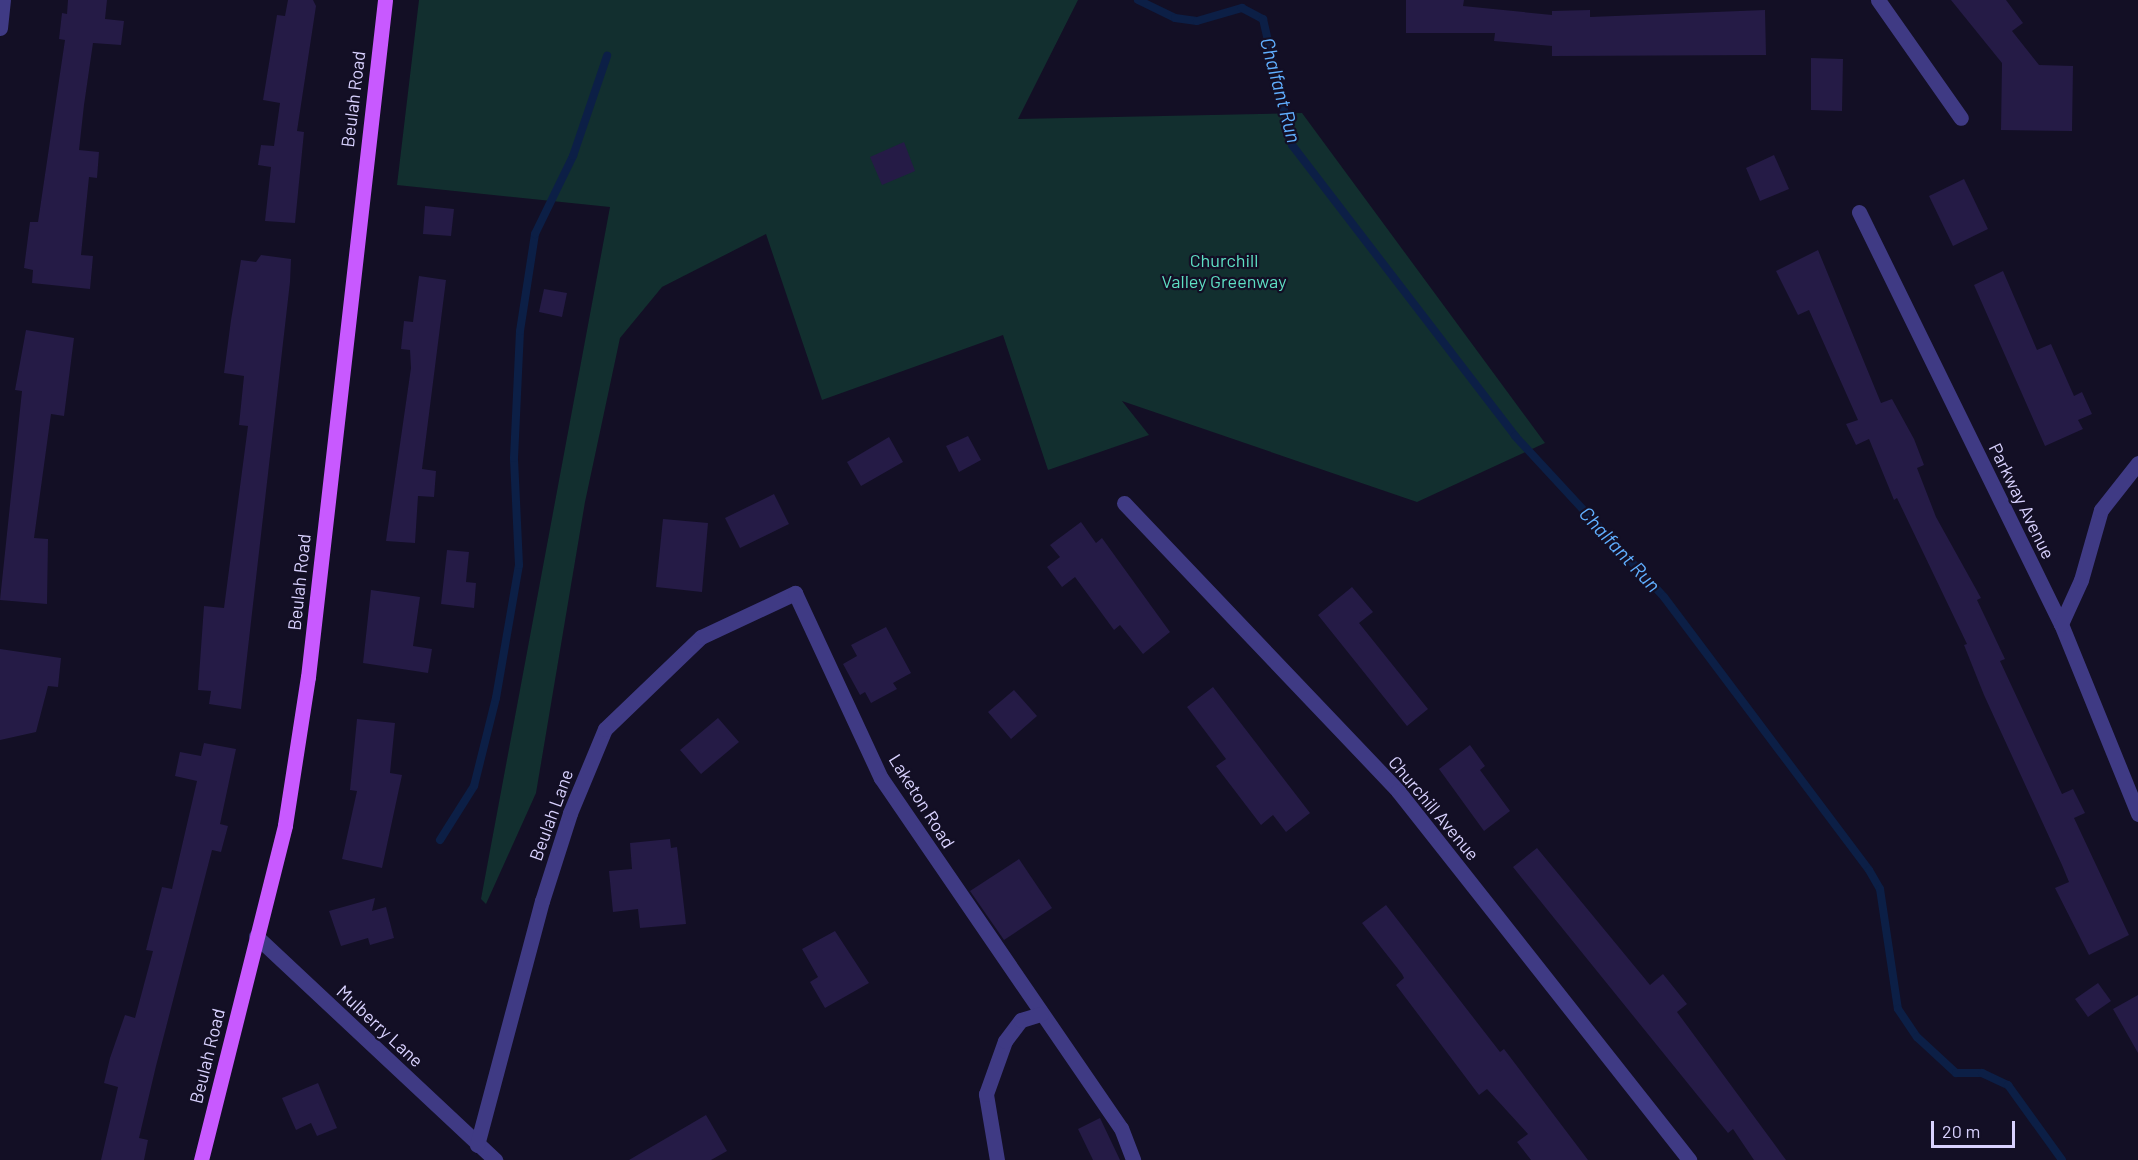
<!DOCTYPE html>
<html>
<head>
<meta charset="utf-8">
<style>
	body { margin:0 }
	#map { position:relative; width:2138px; height:1160px; overflow:hidden; background:#130f25; font-family:Barlow,sans-serif }
	div>[style] { position:absolute }
	.green>* { inset:0; background:#122f2f }
	.stream>* { height:8px; margin:-4px; padding:0 4px; transform-origin:4px; border-radius:4px; background:#0c1f46 }
	.building>* { inset:0; background:#251b46 }
	.minor>* { height:15px; margin:-7.5px; padding:0 7.5px; transform-origin:7.5px; border-radius:7.5px; background:#3f3a84 }
	.major>* { height:15px; margin:-7.5px; padding:0 7.5px; transform-origin:7.5px; border-radius:7.5px; background:#c859ff }
	span { translate:-50% -50%; white-space:nowrap; text-align:center; line-height:1.15; -webkit-text-stroke:4.5px #130f25; paint-order:stroke }
	.street-label { font-size:18px; color:#d9d2ff }
	.park-label { font-size:18px; color:#5ee0c4 }
	.water-label { font-size:20px; color:#60afff; font-style:italic }
	.scale { position:absolute; left:1931px; top:1121px; width:84px; height:27px; box-sizing:border-box; border:3px solid #d9d2ff; border-top:0; padding-left:8px; font-size:18px; line-height:21px; white-space:nowrap; color:#d9d2ff; -webkit-text-stroke:4px #130f25; paint-order:stroke }
</style>
</head>
<body>
<div id="map">
	<div class="green">
		<div style="clip-path:polygon(419px 0,1078px 0,1018px 119px,1302px 113px,1545px 443px,1417px 502px,1122px 401px,1149px 435px,1048px 470px,1003px 335px,822px 400px,766px 234px,662px 287px,620px 338px,585px 502px,536px 793px,486px 904px,481px 899px,610px 207px,397px 185px)"></div>
	</div>
	<div class="stream">
		<div style="left:1138px;top:0;width:41px;rotate:25.9deg"></div>
		<div style="left:1175px;top:18px;width:22px;rotate:8deg"></div>
		<div style="left:1197px;top:21px;width:47px;rotate:-16.1deg"></div>
		<div style="left:1242px;top:8px;width:24px;rotate:28deg"></div>
		<div style="left:1263px;top:19px;width:129px;rotate:77deg"></div>
		<div style="left:1292px;top:145px;width:367px;rotate:52.5deg"></div>
		<div style="left:1515px;top:436px;width:219px;rotate:47.2deg"></div>
		<div style="left:1664px;top:597px;width:341px;rotate:53.1deg"></div>
		<div style="left:1869px;top:870px;width:22px;rotate:60deg"></div>
		<div style="left:1880px;top:889px;width:121px;rotate:81.5deg"></div>
		<div style="left:1898px;top:1009px;width:34px;rotate:56deg"></div>
		<div style="left:1917px;top:1037px;width:53px;rotate:42.7deg"></div>
		<div style="left:1956px;top:1073px;width:26px"></div>
		<div style="left:1982px;top:1073px;width:29px;rotate:25deg"></div>
		<div style="left:2008px;top:1085px;width:92px;rotate:54.2deg"></div>
		<div style="left:440px;top:840px;width:64px;rotate:-57.8deg"></div>
		<div style="left:474px;top:786px;width:91px;rotate:-76deg"></div>
		<div style="left:496px;top:698px;width:135px;rotate:-80.2deg"></div>
		<div style="left:519px;top:565px;width:107px;rotate:-92.7deg"></div>
		<div style="left:514px;top:458px;width:127px;rotate:-87.3deg"></div>
		<div style="left:520px;top:331px;width:98px;rotate:-81.2deg"></div>
		<div style="left:535px;top:234px;width:87px;rotate:-64deg"></div>
		<div style="left:573px;top:156px;width:106px;rotate:-71.2deg"></div>
	</div>
	<div class="building">
		<div style="clip-path:polygon(68px 0,107px 0,105px 19px,124px 21px,121px 45px,93px 43px,84px 105px,79px 150px,99px 152px,97px 178px,89px 177px,81px 255px,93px 256px,90px 289px,32px 283px,33px 270px,24px 268px,30px 222px,38px 222px,65px 40px,59px 39px,62px 13px,67px 14px)"></div>
		<div style="clip-path:polygon(288px 0,313px 0,316px 6px,297px 131px,304px 132px,295px 223px,265px 221px,271px 167px,258px 165px,261px 145px,274px 146px,280px 103px,263px 100px,277px 15px,285px 16px)"></div>
		<div style="clip-path:polygon(1406px 0,1464px 0,1463px 6px,1552px 15px,1552px 11px,1590px 10px,1590px 17px,1765px 10px,1766px 55px,1552px 56px,1552px 46px,1494px 41px,1495px 33px,1406px 33px)"></div>
		<div style="clip-path:polygon(1951px 0,2006px 0,2023px 23px,2012px 31px,2039px 65px,2073px 66px,2072px 131px,2001px 130px,2002px 63px)"></div>
		<div style="clip-path:polygon(1811px 58px,1843px 59px,1842px 111px,1811px 110px)"></div>
		<div style="clip-path:polygon(904px 142px,915px 171px,882px 185px,870px 157px)"></div>
		<div style="clip-path:polygon(1774px 155px,1789px 189px,1760px 201px,1746px 168px)"></div>
		<div style="clip-path:polygon(1964px 179px,1988px 229px,1953px 246px,1929px 196px)"></div>
		<div style="clip-path:polygon(425px 206px,454px 209px,451px 236px,423px 234px)"></div>
		<div style="clip-path:polygon(1818px 250px,1881px 403px,1892px 399px,1914px 439px,1924px 465px,1917px 468px,1936px 517px,1981px 598px,1977px 600px,2005px 659px,2000px 661px,2062px 794px,2073px 789px,2085px 813px,2074px 818px,2129px 935px,2089px 955px,2055px 888px,2069px 882px,2062px 865px,1984px 695px,1964px 645px,1967px 644px,1897px 498px,1894px 500px,1869px 439px,1856px 445px,1846px 424px,1858px 420px,1809px 310px,1798px 315px,1776px 271px)"></div>
		<div style="clip-path:polygon(261px 255px,291px 259px,290px 282px,241px 709px,209px 704px,211px 691px,198px 690px,204px 606px,224px 608px,248px 426px,239px 425px,244px 376px,224px 373px,231px 320px,241px 260px,256px 262px)"></div>
		<div style="clip-path:polygon(2003px 271px,2037px 350px,2051px 344px,2074px 396px,2082px 392px,2092px 414px,2078px 420px,2083px 429px,2045px 446px,1974px 285px)"></div>
		<div style="clip-path:polygon(419px 276px,446px 280px,422px 469px,436px 471px,434px 497px,418px 496px,415px 543px,386px 541px,411px 368px,410px 350px,401px 349px,404px 321px,413px 322px)"></div>
		<div style="clip-path:polygon(544px 289px,567px 293px,562px 317px,539px 312px)"></div>
		<div style="clip-path:polygon(26px 330px,74px 338px,64px 416px,51px 414px,34px 538px,48px 539px,47px 604px,0 600px,22px 391px,15px 390px)"></div>
		<div style="clip-path:polygon(968px 436px,981px 460px,959px 472px,946px 446px)"></div>
		<div style="clip-path:polygon(889px 437px,903px 462px,861px 486px,847px 462px)"></div>
		<div style="clip-path:polygon(774px 494px,789px 524px,740px 548px,725px 518px)"></div>
		<div style="clip-path:polygon(663px 519px,708px 523px,702px 592px,656px 587px)"></div>
		<div style="clip-path:polygon(1081px 522px,1096px 543px,1102px 538px,1170px 632px,1143px 654px,1120px 625px,1114px 630px,1075px 577px,1062px 587px,1047px 567px,1060px 557px,1050px 545px)"></div>
		<div style="clip-path:polygon(447px 550px,469px 552px,466px 582px,476px 583px,474px 608px,441px 604px)"></div>
		<div style="clip-path:polygon(1352px 587px,1373px 612px,1359px 623px,1428px 709px,1407px 726px,1318px 615px)"></div>
		<div style="clip-path:polygon(371px 590px,420px 597px,413px 646px,432px 649px,428px 673px,363px 663px)"></div>
		<div style="clip-path:polygon(886px 627px,911px 673px,893px 683px,897px 689px,871px 703px,865px 692px,860px 695px,843px 664px,857px 656px,851px 645px)"></div>
		<div style="clip-path:polygon(0 649px,61px 658px,58px 687px,48px 686px,36px 732px,0 740px)"></div>
		<div style="clip-path:polygon(1213px 687px,1310px 813px,1286px 832px,1273px 815px,1261px 825px,1216px 766px,1226px 759px,1187px 707px)"></div>
		<div style="clip-path:polygon(1014px 690px,1037px 716px,1011px 739px,988px 712px)"></div>
		<div style="clip-path:polygon(718px 718px,739px 742px,701px 774px,680px 750px)"></div>
		<div style="clip-path:polygon(357px 719px,395px 723px,390px 773px,402px 775px,382px 868px,342px 859px,357px 791px,350px 790px)"></div>
		<div style="clip-path:polygon(204px 743px,236px 749px,220px 824px,228px 826px,221px 852px,212px 850px,156px 1066px,139px 1138px,148px 1140px,144px 1160px,101px 1160px,118px 1087px,104px 1083px,110px 1058px,125px 1015px,135px 1018px,153px 951px,146px 950px,162px 887px,172px 889px,197px 781px,175px 776px,180px 752px,201px 756px)"></div>
		<div style="clip-path:polygon(1470px 745px,1485px 766px,1480px 770px,1510px 811px,1484px 831px,1439px 769px)"></div>
		<div style="clip-path:polygon(670px 839px,671px 848px,677px 847px,686px 924px,640px 928px,638px 909px,613px 912px,609px 871px,632px 869px,630px 843px)"></div>
		<div style="clip-path:polygon(1537px 848px,1650px 985px,1663px 974px,1687px 1004px,1677px 1012px,1786px 1160px,1754px 1160px,1733px 1129px,1728px 1133px,1554px 918px,1513px 867px)"></div>
		<div style="clip-path:polygon(1019px 859px,1052px 908px,1004px 940px,970px 891px)"></div>
		<div style="clip-path:polygon(375px 898px,372px 911px,386px 907px,394px 938px,370px 945px,368px 938px,341px 946px,329px 911px)"></div>
		<div style="clip-path:polygon(1386px 905px,1500px 1052px,1504px 1049px,1588px 1160px,1531px 1160px,1517px 1142px,1528px 1134px,1487px 1089px,1479px 1095px,1396px 985px,1404px 978px,1402px 974px,1362px 923px)"></div>
		<div style="clip-path:polygon(835px 931px,869px 983px,825px 1008px,810px 982px,818px 977px,802px 949px)"></div>
		<div style="clip-path:polygon(2098px 983px,2111px 1001px,2088px 1017px,2075px 999px)"></div>
		<div style="clip-path:polygon(2138px 995px,2138px 1053px,2113px 1009px)"></div>
		<div style="clip-path:polygon(318px 1083px,337px 1128px,317px 1136px,311px 1123px,296px 1130px,282px 1098px)"></div>
		<div style="clip-path:polygon(706px 1115px,727px 1151px,711px 1160px,629px 1160px)"></div>
		<div style="clip-path:polygon(1100px 1118px,1120px 1160px,1093px 1160px,1078px 1129px)"></div>
	</div>
	<div class="minor">
		<div style="left:1878px;top:0;width:144px;rotate:54.9deg"></div>
		<div style="left:0;top:28px;width:28px;rotate:-84deg"></div>
		<div style="left:1859px;top:212px;width:459px;rotate:63.9deg"></div>
		<div style="left:2061px;top:624px;width:205px;rotate:67.9deg"></div>
		<div style="left:1124px;top:503px;width:398px;rotate:46.4deg"></div>
		<div style="left:1398px;top:791px;width:470px;rotate:51.7deg"></div>
		<div style="left:2061px;top:624px;width:48px;rotate:-65.6deg"></div>
		<div style="left:2081px;top:580px;width:73px;rotate:-74.1deg"></div>
		<div style="left:2101px;top:510px;width:60px;rotate:-51.8deg"></div>
		<div style="left:256px;top:936px;width:328px;rotate:43.1deg"></div>
		<div style="left:477px;top:1145px;width:253px;rotate:-75.1deg"></div>
		<div style="left:542px;top:901px;width:92px;rotate:-72.3deg"></div>
		<div style="left:570px;top:813px;width:91px;rotate:-67.4deg"></div>
		<div style="left:605px;top:729px;width:133px;rotate:-43.8deg"></div>
		<div style="left:701px;top:637px;width:104px;rotate:-25.1deg"></div>
		<div style="left:795px;top:593px;width:204px;rotate:65.1deg"></div>
		<div style="left:881px;top:778px;width:424px;rotate:55.6deg"></div>
		<div style="left:1121px;top:1128px;width:34px;rotate:69deg"></div>
		<div style="left:997px;top:1160px;width:67px;rotate:-99.5deg"></div>
		<div style="left:986px;top:1094px;width:56px;rotate:-70.3deg"></div>
		<div style="left:1005px;top:1041px;width:26px;rotate:-53deg"></div>
		<div style="left:1021px;top:1020px;width:21px;rotate:-17deg"></div>
	</div>
	<div class="major">
		<div style="left:201px;top:1160px;width:345px;rotate:-75.9deg"></div>
		<div style="left:285px;top:825px;width:150px;rotate:-81.2deg"></div>
		<div style="left:308px;top:677px;width:681px;rotate:-83.51deg"></div>
	</div>
	<div class="street-label">
		<span style="left:353px;top:99px;rotate:-83deg">Beulah Road</span>
		<span style="left:2022px;top:501px;rotate:64deg">Parkway Avenue</span>
		<span style="left:299px;top:582px;rotate:-84deg">Beulah Road</span>
		<span style="left:922px;top:801px;rotate:58deg">Laketon Road</span>
		<span style="left:1434px;top:808px;rotate:50deg">Churchill Avenue</span>
		<span style="left:551px;top:815px;rotate:-70deg">Beulah Lane</span>
		<span style="left:380px;top:1026px;rotate:43deg">Mulberry Lane</span>
		<span style="left:207px;top:1056px;rotate:-76deg">Beulah Road</span>
	</div>
	<div class="park-label">
		<span style="left:1224px;top:271px">Churchill<br>Valley Greenway</span>
	</div>
	<div class="water-label">
		<span style="left:1281px;top:90px;rotate:75deg">Chalfant Run</span>
		<span style="left:1620px;top:549px;rotate:47deg">Chalfant Run</span>
	</div>
	<div class="scale">20 m</div>
</div>
</body>
</html>
